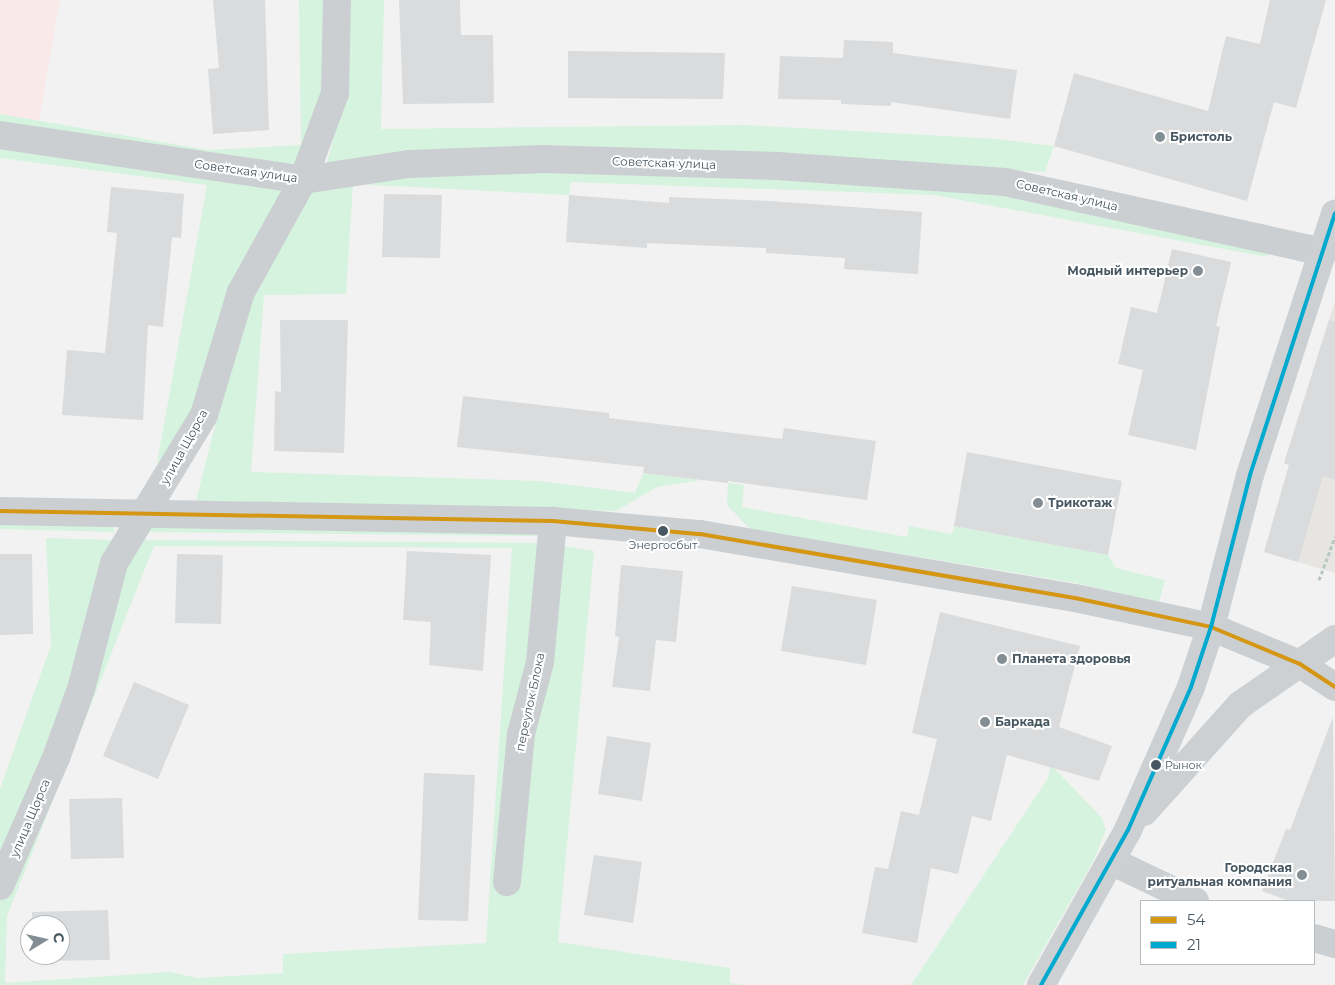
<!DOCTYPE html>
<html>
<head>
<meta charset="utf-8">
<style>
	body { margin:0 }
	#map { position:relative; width:1335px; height:985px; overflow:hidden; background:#f3f2f2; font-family:Montserrat,sans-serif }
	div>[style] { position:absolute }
	.commercial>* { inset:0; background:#e7e5e1 }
	.medical>* { inset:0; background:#f9e9e9 }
	.green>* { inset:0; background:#d5f3de }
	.building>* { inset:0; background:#dadbdc }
	.path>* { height:3px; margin-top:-1.5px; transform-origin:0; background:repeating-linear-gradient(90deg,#b9c7c2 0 4px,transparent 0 6.5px) }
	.street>* { height:28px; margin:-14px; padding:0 14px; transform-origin:14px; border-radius:14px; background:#cbcfd2 }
	.secondary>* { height:28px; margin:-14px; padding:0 14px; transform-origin:14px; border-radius:14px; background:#ccd0d3 }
	.bus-1>* { height:4px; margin:-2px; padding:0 2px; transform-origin:2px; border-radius:2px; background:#d49613 }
	.bus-2>* { height:4px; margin:-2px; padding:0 2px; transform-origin:2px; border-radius:2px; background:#00a9ce }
	.dots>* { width:14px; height:14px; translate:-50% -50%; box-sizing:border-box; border:2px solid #fff; border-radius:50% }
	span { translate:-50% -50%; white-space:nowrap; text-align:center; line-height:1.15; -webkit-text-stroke:4px #fff; paint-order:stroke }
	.bus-label { font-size:11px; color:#475761 }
	.left { translate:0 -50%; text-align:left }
	.poi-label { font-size:12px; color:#475761; font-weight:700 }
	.right { translate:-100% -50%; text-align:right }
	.street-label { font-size:12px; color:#475761 }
	.legend { position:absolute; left:1140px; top:900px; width:175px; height:65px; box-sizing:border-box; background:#fff; border:1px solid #b5bcc0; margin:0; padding:6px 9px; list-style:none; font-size:15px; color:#475761 }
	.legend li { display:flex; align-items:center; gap:10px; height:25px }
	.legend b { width:25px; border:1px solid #b5bcc0 }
	.north { position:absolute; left:20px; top:915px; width:50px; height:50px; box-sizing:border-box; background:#fff; border:1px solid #b5bcc0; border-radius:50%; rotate:81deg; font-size:14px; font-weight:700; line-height:20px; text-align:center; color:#475761 }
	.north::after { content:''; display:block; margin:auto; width:18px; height:22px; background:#838d94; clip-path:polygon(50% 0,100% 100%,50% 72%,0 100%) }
</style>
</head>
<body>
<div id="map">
	<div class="commercial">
		<div style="clip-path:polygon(1335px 301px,1335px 573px,1264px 552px,1289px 465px,1284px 463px)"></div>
	</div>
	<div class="medical">
		<div style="clip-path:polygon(0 0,60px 0,39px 121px,0 114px)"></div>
	</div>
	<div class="green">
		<div style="clip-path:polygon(299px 0,326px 0,323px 93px,292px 171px,0 124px,0 114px,208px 150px,301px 145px)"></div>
		<div style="clip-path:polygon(348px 0,384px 0,381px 129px,746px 125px,999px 139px,1054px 146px,1045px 172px,553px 145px,407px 151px,327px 163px,345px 96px)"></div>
		<div style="clip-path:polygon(0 143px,285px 189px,196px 416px,173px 450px,157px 463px,207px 185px,0 158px)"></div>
		<div style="clip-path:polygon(542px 168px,999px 189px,1270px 248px,1267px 257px,934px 195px,571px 182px,569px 195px,353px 184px,346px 294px,264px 295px,251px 472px,538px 481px,635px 493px,643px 473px,702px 480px,657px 487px,616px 511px,196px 501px,248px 296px,307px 191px,407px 173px)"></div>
		<div style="clip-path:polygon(728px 483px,744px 485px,742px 507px,907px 537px,909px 526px,952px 534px,954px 526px,1108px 555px,1116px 568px,1165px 580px,1159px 602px,1071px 582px,750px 529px,727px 505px)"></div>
		<div style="clip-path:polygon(0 523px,112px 526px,115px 532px,0 529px)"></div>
		<div style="clip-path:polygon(147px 527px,545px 532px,545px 536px,142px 532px)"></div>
		<div style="clip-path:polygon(46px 538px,114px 540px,74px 688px,0 875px,0 789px,51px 645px)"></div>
		<div style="clip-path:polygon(evenodd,138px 540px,545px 543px,594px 551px,558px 942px,730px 968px,730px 983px,744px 985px,0 985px,0 899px,122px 568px,138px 540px,154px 546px,512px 548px,486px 943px,283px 954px,283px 973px,198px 978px,170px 972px,5px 983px,7px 916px,154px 546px)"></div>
		<div style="clip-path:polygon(1051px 765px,1102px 818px,1106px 830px,1094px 860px,1023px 985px,911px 985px,1048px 778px)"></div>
	</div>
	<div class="building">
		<div style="clip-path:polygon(213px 0,265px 0,269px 130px,213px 134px,208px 69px,219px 68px)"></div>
		<div style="clip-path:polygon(399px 0,460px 0,461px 35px,493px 35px,494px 103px,403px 104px)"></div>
		<div style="clip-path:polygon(1270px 0,1326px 0,1296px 108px,1274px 102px,1247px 201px,1054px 146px,1074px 73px,1208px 111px,1226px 36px,1260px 44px)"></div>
		<div style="clip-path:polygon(844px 40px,893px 42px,893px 53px,1017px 70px,1010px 119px,891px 102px,891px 106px,841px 104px,841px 100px,778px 99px,780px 56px,843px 58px)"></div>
		<div style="clip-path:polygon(568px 51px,725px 53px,723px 99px,568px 98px)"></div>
		<div style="clip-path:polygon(111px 187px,184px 194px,181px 238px,172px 237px,163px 327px,148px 325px,143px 420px,62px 415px,67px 350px,105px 353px,117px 233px,107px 232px)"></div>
		<div style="clip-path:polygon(384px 194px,442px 195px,440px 258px,382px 257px)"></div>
		<div style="clip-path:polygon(569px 195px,669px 203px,669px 197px,770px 201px,922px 212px,918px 274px,844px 269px,845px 258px,766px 253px,766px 248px,647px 243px,647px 248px,566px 242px)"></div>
		<div style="clip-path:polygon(1172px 249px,1231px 262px,1216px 326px,1220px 327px,1196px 450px,1128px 435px,1143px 370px,1118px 364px,1131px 307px,1157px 313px)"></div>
		<div style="clip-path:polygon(280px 320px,348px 320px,344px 453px,274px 451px,275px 391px,281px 392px)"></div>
		<div style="clip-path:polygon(1329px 320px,1335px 321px,1335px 480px,1323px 476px,1298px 562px,1264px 552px,1289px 465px,1284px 463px)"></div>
		<div style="clip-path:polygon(463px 396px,609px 413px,609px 418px,782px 439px,784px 428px,876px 441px,867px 500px,728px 481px,728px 483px,643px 473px,644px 467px,457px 447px)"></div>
		<div style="clip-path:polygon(967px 452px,1122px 481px,1108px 555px,954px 526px)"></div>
		<div style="clip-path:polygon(407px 551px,491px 555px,483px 671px,429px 665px,431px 622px,403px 620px)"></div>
		<div style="clip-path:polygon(0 554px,32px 554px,33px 634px,0 635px)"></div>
		<div style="clip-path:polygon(177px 554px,223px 555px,221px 624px,175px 623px)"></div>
		<div style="clip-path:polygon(621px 565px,683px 571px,676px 642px,656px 640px,650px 691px,612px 687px,619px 637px,615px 636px)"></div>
		<div style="clip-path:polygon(792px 586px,877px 600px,866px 665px,781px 651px)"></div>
		<div style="clip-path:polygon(940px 612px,1080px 646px,1059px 727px,1112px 746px,1099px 781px,1007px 755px,991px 821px,972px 816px,958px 874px,931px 868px,917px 943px,862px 933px,875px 867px,888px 869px,901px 811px,919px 815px,937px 739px,912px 733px)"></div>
		<div style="clip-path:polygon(134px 682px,189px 705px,158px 779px,103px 756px)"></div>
		<div style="clip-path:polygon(1333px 717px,1335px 901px,1289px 901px,1262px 891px,1286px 829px,1290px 830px)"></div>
		<div style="clip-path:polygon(607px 736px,651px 743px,642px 801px,598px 794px)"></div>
		<div style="clip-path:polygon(424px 773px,475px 775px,468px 921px,418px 920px)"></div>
		<div style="clip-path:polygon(122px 798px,124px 858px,71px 859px,69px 799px)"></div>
		<div style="clip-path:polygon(594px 855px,642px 862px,633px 923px,584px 915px)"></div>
		<div style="clip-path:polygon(108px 910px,110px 960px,33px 961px,33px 955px,60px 955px,60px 925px,32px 925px,32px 912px)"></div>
	</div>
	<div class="path">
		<div style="left:1319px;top:580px;width:46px;rotate:-69.6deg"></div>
	</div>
	<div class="street">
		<div style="left:0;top:135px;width:306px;rotate:8.4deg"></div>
		<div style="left:303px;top:180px;width:107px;rotate:-8.6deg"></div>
		<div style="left:409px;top:164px;width:135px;rotate:-2.1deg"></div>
		<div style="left:544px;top:159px;width:233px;rotate:1.7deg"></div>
		<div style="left:777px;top:166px;width:229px;rotate:4deg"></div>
		<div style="left:1005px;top:182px;width:326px;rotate:12.4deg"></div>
		<div style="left:0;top:511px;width:553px;rotate:1.04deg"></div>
		<div style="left:553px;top:521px;width:148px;rotate:5.1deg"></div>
		<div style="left:700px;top:534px;width:380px;rotate:9.7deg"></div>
		<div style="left:1075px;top:598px;width:139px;rotate:12deg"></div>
		<div style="left:1211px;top:627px;width:96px;rotate:22.6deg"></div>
		<div style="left:1300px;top:664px;width:42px;rotate:33.3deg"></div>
		<div style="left:1111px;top:861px;width:93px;rotate:25.5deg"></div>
		<div style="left:507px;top:882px;width:149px;rotate:-84.6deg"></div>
		<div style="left:521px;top:734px;width:74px;rotate:-75.2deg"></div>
		<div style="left:540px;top:662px;width:142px;rotate:-84.7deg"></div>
		<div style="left:0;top:886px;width:140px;rotate:-66.4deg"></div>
		<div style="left:56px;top:758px;width:73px;rotate:-70.1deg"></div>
		<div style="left:81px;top:689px;width:130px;rotate:-75.3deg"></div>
		<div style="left:114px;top:563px;width:173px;rotate:-58.7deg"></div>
		<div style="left:204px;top:415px;width:128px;rotate:-73.3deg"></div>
		<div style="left:241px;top:292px;width:128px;rotate:-61deg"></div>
		<div style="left:303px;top:180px;width:93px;rotate:-69.8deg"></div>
		<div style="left:335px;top:93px;width:93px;rotate:-88.8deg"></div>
		<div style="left:1314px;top:938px;width:22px;rotate:16deg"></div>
	</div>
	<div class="secondary">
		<div style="left:1144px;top:812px;width:144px;rotate:-48.1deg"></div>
		<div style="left:1240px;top:705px;width:116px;rotate:-34.8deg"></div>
		<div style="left:1041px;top:985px;width:178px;rotate:-60.7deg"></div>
		<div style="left:1128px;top:830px;width:156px;rotate:-66.2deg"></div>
		<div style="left:1191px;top:687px;width:63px;rotate:-71.6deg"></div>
		<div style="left:1211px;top:627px;width:157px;rotate:-75.6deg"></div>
		<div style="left:1250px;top:475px;width:275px;rotate:-72deg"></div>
	</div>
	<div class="bus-1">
		<div style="left:0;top:511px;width:553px;rotate:1.04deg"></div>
		<div style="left:553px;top:521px;width:148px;rotate:5.1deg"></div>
		<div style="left:700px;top:534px;width:380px;rotate:9.7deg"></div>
		<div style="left:1075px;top:598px;width:139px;rotate:12deg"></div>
		<div style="left:1211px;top:627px;width:96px;rotate:22.6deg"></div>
		<div style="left:1300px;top:664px;width:42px;rotate:33.3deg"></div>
	</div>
	<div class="bus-2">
		<div style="left:1041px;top:985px;width:178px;rotate:-60.7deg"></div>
		<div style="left:1128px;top:830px;width:156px;rotate:-66.2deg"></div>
		<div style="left:1191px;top:687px;width:63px;rotate:-71.6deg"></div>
		<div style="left:1211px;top:627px;width:157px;rotate:-75.6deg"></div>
		<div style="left:1250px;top:475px;width:275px;rotate:-72deg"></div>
	</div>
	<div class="dots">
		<div style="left:1160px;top:137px;background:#838d94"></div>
		<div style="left:1198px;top:271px;background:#838d94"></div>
		<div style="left:1038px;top:503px;background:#838d94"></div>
		<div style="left:663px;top:531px;background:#475761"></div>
		<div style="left:1002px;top:659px;background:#838d94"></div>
		<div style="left:985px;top:722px;background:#838d94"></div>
		<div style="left:1156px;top:765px;background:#475761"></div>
		<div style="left:1302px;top:875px;background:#838d94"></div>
	</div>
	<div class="bus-label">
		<span style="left:663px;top:545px">Энергосбыт</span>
		<span class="left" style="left:1165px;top:765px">Рынок</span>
	</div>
	<div class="poi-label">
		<span class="left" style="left:1170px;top:137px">Бристоль</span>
		<span class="right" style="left:1188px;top:271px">Модный интерьер</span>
		<span class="left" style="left:1048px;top:503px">Трикотаж</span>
		<span class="left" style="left:1012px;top:659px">Планета здоровья</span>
		<span class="left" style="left:995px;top:722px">Баркада</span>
		<span class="right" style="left:1292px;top:875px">Городская<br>ритуальная компания</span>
	</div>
	<div class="street-label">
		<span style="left:664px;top:163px;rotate:2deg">Советская улица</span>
		<span style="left:246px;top:171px;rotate:8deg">Советская улица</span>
		<span style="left:1067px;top:195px;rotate:13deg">Советская улица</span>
		<span style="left:184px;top:447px;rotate:-61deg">улица Щорса</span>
		<span style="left:530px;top:702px;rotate:-78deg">переулок Блока</span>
		<span style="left:30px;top:818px;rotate:-67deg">улица Щорса</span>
	</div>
	<ul class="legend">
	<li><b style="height:6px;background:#d49613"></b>54</li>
	<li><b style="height:6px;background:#00a9ce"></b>21</li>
	</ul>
	<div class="north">С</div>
</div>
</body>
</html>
